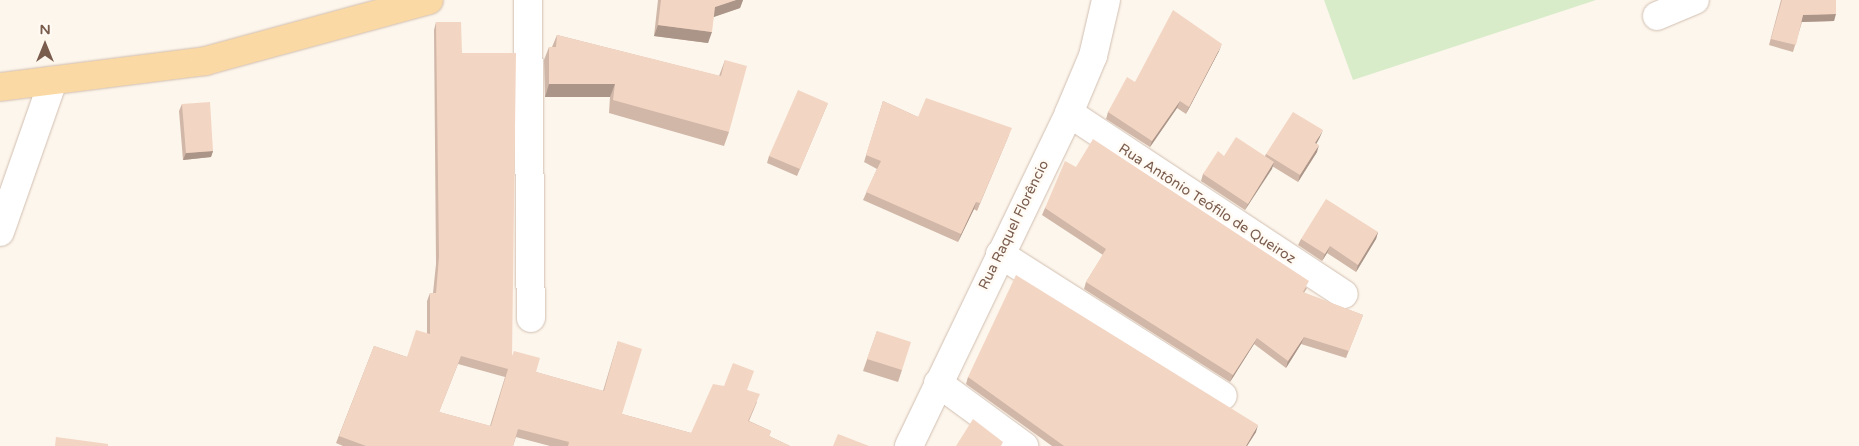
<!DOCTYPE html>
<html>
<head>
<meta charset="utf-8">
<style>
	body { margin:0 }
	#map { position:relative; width:1859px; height:446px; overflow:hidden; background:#fdf6ec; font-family:"Varela Round",sans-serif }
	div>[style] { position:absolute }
	.green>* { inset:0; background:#d8ecc9 }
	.roads { filter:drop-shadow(0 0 1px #d1beb0) drop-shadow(0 0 1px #d1beb0) }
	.minor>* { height:28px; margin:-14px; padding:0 14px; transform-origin:14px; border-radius:14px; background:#fff }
	.major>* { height:28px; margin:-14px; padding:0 14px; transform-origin:14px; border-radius:14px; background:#fbd9a5 }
	.wall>* { inset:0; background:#d1b7a8 }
	.shaded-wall>* { inset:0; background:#aa9588 }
	.building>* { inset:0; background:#f3d5c3 }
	span { translate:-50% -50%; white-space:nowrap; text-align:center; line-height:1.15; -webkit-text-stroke:5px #fffaf3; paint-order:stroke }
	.street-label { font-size:14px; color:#7a5c4d }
	.north { position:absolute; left:20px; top:20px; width:50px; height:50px; -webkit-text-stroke:4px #fffaf3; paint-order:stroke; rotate:0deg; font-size:14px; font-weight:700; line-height:20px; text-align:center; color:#7a5c4d }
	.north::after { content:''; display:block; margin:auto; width:18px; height:22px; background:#7a5c4d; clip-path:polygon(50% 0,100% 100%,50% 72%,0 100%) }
</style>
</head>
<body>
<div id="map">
	<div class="green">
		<div style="clip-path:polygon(1324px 0,1596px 0,1353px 80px)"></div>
	</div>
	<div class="roads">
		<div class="minor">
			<div style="left:528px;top:0;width:318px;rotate:89.5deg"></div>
			<div style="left:1657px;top:16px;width:41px;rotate:-22.8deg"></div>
			<div style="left:1069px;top:113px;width:329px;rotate:33.4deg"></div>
			<div style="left:0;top:232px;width:160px;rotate:-70.7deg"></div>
			<div style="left:1000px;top:254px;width:264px;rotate:32.5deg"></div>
			<div style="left:938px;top:383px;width:107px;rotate:36.2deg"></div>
			<div style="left:909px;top:446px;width:369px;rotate:-64.3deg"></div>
			<div style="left:1069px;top:113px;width:62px;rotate:-67.2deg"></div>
			<div style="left:1093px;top:56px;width:57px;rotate:-76.9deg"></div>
		</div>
		<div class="major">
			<div style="left:0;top:87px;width:207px;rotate:-7.2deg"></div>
			<div style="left:205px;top:61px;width:232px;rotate:-15.2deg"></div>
		</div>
	</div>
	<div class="wall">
		<div style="clip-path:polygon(658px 0,743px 0,740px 8px,713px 17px,708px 43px,654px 36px)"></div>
		<div style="clip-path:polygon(1781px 0,1836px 0,1834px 21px,1802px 22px,1793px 52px,1769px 45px)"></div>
		<div style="clip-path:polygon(evenodd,436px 22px,462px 53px,512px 356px,536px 372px,603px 391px,618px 341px,622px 414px,691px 433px,747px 390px,757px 402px,749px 421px,771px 431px,769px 436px,790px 446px,550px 446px,516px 437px,513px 446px,343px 446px,336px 443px,374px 346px,407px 357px,427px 333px,427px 301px,430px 293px,433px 293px,436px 264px,434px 30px,436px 22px,458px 364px,505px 377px,490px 426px,439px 412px,458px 364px)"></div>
		<div style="clip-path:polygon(557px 35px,719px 76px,725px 60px,729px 132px,724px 146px,609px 113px,610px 97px,545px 97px,544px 60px,549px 47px,552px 47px)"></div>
		<div style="clip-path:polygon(1219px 51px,1186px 114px,1177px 108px,1150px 147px,1106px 119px,1108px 112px,1135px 82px)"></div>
		<div style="clip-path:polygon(883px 101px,918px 117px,1009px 135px,977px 211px,974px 209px,958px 242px,863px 200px,877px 169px,864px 162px)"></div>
		<div style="clip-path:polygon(828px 103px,797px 176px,767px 163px,769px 156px)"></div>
		<div style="clip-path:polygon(182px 104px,213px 151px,211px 157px,183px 160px,179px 111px)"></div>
		<div style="clip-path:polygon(1320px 137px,1316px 144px,1317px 152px,1298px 182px,1272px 166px,1245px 210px,1201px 181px,1203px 174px,1224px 156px,1265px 156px,1266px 154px)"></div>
		<div style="clip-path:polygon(1076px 167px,1307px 288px,1304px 293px,1363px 315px,1346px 358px,1301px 344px,1286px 368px,1254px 344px,1230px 382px,1084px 289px,1086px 282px,1103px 255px,1042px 215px,1045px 208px)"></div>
		<div style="clip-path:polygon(1378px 232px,1376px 239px,1356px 272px,1327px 253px,1322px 261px,1298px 245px,1301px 239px)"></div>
		<div style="clip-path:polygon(877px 331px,902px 370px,898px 382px,863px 371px)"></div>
		<div style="clip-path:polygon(968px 377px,1256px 432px,1247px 446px,1052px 446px,966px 384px)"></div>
	</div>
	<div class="shaded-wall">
		<div style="clip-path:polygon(736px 0,743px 0,740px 8px,711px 18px,715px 7px)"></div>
		<div style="clip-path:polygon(1836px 14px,1834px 21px,1801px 22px,1803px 15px)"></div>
		<div style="clip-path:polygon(658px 25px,712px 32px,708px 43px,654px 36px)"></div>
		<div style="clip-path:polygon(1222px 44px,1219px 51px,1186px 114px,1189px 107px)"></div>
		<div style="clip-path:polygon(549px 84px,615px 84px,610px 97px,545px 97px)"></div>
		<div style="clip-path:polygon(1180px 101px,1177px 108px,1150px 147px,1152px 141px)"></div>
		<div style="clip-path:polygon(1323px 130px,1320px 137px,1313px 150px,1315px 143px)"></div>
		<div style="clip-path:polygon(1319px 145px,1317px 152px,1298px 182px,1300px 175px)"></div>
		<div style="clip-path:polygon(213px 151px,211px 157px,183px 160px,186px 153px)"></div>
		<div style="clip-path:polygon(1274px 162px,1272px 169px,1245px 210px,1248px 204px)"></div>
		<div style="clip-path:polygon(976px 202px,974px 209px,958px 242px,961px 234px)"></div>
		<div style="clip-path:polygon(1378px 232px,1376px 239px,1356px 272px,1358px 265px)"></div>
		<div style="clip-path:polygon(1330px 246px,1327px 253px,1322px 261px,1325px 254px)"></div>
		<div style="clip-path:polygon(1304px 337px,1301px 344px,1286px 368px,1288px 361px)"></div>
		<div style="clip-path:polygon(1257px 338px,1254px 344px,1230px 382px,1233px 375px)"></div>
		<div style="clip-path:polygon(1258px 425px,1256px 432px,1247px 446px,1246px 446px)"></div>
	</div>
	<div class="building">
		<div style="clip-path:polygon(661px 0,736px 0,715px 7px,712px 32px,658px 25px)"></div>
		<div style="clip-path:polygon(1782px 0,1836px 0,1836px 14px,1803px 15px,1796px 45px,1771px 39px)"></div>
		<div style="clip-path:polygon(1173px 10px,1222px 44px,1189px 107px,1180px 101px,1152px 141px,1108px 112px,1127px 77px,1135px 82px)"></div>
		<div style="clip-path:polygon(evenodd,436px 22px,461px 22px,462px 53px,516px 53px,512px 356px,514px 351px,540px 358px,536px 372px,604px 391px,618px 341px,642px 349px,622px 414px,691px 433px,713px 384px,724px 386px,733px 363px,754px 371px,747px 390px,760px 394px,748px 421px,771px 431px,769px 436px,790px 446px,568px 446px,569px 442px,518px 429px,513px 446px,366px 446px,339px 436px,374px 346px,407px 357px,416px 330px,430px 334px,430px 293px,436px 293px,439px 257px,436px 22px,461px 356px,508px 369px,491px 426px,439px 412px,461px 356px)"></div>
		<div style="clip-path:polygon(557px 35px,721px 76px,725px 60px,747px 66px,729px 132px,613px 100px,615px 84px,549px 84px,549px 47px,556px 47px)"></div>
		<div style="clip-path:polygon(798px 90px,828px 103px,800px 169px,769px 156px)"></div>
		<div style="clip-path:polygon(926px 98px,1012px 128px,980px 203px,976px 202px,961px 234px,866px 192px,881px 161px,866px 155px,883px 101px,918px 117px)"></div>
		<div style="clip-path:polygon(210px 102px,213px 151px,186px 153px,182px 104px)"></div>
		<div style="clip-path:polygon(1293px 112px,1323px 130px,1315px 143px,1319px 145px,1300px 175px,1266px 154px)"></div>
		<div style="clip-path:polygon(1236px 137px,1274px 162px,1248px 204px,1203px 174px,1218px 151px,1224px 156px)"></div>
		<div style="clip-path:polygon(1093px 139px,1309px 281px,1303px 292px,1363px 315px,1349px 351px,1304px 337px,1288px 361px,1257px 338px,1233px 375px,1086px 282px,1106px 249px,1045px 208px,1065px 161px,1076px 167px)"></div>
		<div style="clip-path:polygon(1326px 199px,1378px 232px,1358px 265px,1330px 246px,1325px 254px,1301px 239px)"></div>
		<div style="clip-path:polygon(1016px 275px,1258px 425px,1246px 446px,1064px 446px,968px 377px)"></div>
		<div style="clip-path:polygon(877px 331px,911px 342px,902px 370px,867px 359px)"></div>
		<div style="clip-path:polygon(973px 419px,1003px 442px,1001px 446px,956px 446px)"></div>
		<div style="clip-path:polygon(838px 434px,869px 446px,833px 446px)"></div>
		<div style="clip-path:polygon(56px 437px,108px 444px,108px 446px,55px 446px)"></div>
	</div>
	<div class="street-label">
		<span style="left:1207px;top:204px;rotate:33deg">Rua Antônio Teófilo de Queiroz</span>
		<span style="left:1014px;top:225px;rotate:-64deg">Rua Raquel Florêncio</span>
	</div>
	<div class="north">N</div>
</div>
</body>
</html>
